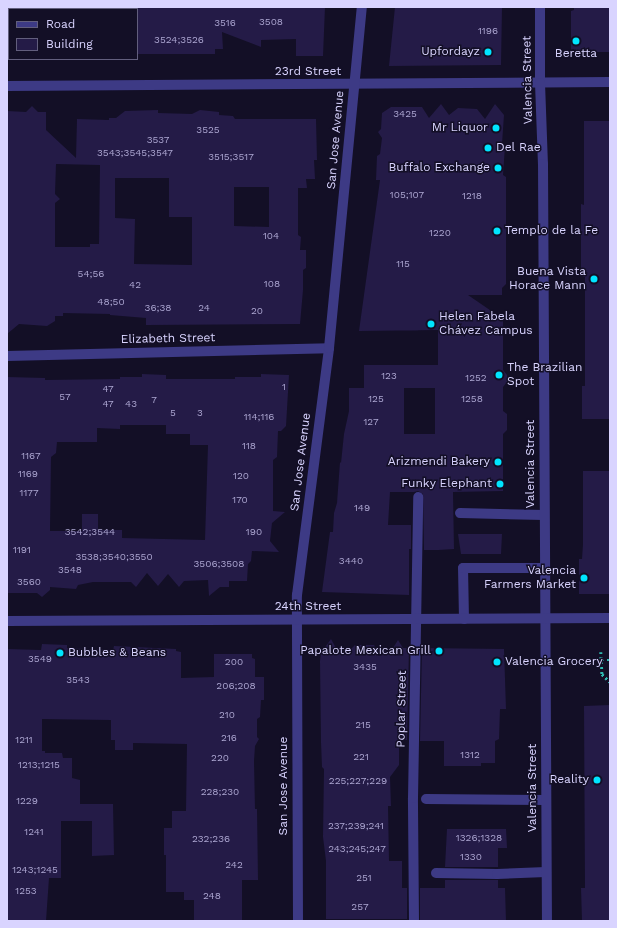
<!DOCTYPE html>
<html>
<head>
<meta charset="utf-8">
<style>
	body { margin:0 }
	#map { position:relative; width:617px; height:928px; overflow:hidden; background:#130f26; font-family:"Work Sans",sans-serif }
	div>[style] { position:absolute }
	.building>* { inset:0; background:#241b47 }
	.path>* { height:2.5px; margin-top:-1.25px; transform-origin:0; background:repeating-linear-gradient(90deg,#2fb8b0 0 2px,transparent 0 5px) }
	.service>* { height:10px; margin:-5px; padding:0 5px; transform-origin:5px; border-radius:5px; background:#3d3a85 }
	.minor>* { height:10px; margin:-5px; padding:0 5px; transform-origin:5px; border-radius:5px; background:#3d3a85 }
	.tertiary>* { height:10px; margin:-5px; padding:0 5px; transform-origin:5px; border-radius:5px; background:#3d3a85 }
	.dots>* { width:11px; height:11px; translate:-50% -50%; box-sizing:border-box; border:2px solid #130f26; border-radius:50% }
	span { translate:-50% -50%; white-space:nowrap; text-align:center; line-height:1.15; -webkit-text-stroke:3px #130f26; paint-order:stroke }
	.number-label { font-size:10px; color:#aca6d1 }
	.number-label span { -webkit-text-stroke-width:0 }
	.poi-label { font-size:12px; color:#d9d4ff }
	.right { translate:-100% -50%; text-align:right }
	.left { translate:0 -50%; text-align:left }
	.street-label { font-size:12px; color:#d9d4ff }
	.frame { position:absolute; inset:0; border:8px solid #d9d4ff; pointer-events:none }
	.legend { position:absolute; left:8px; top:8px; width:130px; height:52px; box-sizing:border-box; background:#130f26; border:1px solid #625e7d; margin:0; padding:5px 7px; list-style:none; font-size:12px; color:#d9d4ff }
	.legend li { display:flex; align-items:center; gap:8px; height:20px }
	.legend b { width:20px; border:1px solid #625e7d }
</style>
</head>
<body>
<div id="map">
	<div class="building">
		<div style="clip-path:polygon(137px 7px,325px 7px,323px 56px,296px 56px,296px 39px,261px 40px,261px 47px,222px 32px,223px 49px,215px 49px,215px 54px,137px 54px)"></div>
		<div style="clip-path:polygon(395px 7px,502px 7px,501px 65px,389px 66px)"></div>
		<div style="clip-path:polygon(574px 7px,610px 7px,610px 52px,574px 52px,574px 49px,571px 50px,571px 11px,574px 10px)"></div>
		<div style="clip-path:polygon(evenodd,441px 104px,449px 115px,458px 108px,477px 109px,485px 119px,495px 104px,504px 115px,502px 144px,505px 146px,503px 175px,506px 177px,506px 284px,502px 288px,502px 295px,468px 295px,503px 319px,503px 370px,507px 375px,507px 382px,503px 387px,503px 411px,507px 414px,507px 430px,503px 434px,503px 491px,453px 492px,454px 549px,438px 550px,424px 550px,423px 494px,418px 491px,414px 492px,390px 492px,388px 525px,411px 525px,411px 549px,409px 549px,409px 595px,322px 592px,330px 532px,333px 532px,334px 513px,337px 503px,340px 462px,341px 463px,344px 434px,349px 411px,349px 388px,364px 388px,364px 365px,438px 365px,438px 330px,359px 331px,380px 180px,376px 180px,377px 156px,380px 154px,382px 138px,378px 132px,381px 129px,382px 113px,391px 107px,422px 107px,429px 118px,441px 104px,404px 388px,435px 388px,435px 434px,404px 434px,404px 388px)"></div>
		<div style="clip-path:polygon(evenodd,32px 106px,38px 112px,46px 112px,46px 130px,76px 158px,77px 119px,109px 120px,109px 118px,116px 118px,125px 111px,158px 110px,158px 113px,192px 114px,200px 110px,219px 112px,219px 115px,233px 116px,235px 119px,316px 119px,317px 160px,314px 160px,315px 179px,306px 179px,307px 188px,298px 188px,298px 235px,301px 237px,300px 250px,306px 250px,306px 268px,303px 270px,303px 290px,300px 324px,146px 325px,146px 318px,110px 315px,110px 314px,63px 313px,63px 316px,55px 316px,55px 321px,47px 326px,19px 324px,7px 334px,7px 111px,26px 112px,32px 106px,56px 164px,100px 165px,99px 244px,90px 244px,90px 247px,55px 247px,55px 203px,60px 199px,55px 194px,56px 164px,32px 106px,115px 178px,169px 178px,169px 217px,192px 217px,192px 265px,134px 264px,135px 219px,115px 218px,115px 178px,32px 106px,234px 187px,269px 187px,269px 227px,234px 226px,234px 187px)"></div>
		<div style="clip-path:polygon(584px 121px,610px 121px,610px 419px,582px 419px,582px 386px,585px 386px,585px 277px,581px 276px,581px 204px,584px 205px)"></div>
		<div style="clip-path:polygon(evenodd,142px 374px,166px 375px,166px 379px,235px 379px,235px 377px,261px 377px,261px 374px,289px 375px,286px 426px,281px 431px,278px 431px,277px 457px,273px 460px,273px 511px,285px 512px,272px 523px,270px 541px,279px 552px,252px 551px,251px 561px,248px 564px,247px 581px,229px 581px,229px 587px,220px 587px,209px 596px,208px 580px,184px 581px,179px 587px,168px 574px,158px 586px,147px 573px,136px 587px,131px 582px,93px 582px,78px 585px,76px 589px,50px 587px,50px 590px,42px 597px,37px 593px,7px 593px,7px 377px,45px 378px,45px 380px,120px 379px,120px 377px,142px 377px,142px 374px,120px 425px,166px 425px,166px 434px,190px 434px,190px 445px,208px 445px,205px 540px,122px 538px,122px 530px,98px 530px,98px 514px,82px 514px,82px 531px,50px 531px,51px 457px,56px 453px,57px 442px,97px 442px,97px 428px,120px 429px,120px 425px)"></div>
		<div style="clip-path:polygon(583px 471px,610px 471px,610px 594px,579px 594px,579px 559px,582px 559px,583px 544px)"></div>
		<div style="clip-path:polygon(458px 534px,502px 534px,501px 554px,461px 554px)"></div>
		<div style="clip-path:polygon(331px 639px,336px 648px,352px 648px,355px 645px,374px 645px,376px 648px,393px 648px,398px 640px,403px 648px,409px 648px,407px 740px,401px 740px,401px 744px,399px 744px,399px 765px,390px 777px,391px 806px,388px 806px,389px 861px,402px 861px,402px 888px,407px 888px,407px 919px,326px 919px,326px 861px,323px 837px,324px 769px,322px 767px,321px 742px,320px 661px,321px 653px)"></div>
		<div style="clip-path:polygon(42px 644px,67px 645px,67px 648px,113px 650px,114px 646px,176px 649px,176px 651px,181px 652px,181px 678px,214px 677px,214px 654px,252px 654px,252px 658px,255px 659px,255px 677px,264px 677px,264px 700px,261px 700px,260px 717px,257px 719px,257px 737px,259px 739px,255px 746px,254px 761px,255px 809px,257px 809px,258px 880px,242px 880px,242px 921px,194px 921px,194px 900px,184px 900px,184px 892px,166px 892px,166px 855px,164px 855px,164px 828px,172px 828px,172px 811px,186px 811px,187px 744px,133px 743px,133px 750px,115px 750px,115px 740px,111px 740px,111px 720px,42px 719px,42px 751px,45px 751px,45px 753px,62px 753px,63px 758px,72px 758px,72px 778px,80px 780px,80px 804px,113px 804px,114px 855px,92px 856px,92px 821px,61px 821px,61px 878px,49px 878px,46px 921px,7px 921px,7px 649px,41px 650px)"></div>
		<div style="clip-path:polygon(422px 648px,504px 649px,506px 709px,500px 709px,499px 739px,495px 741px,495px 763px,481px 763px,481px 766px,444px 766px,444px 741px,420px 741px)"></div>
		<div style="clip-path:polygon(610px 705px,610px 921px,582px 921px,581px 888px,585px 888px,584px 706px)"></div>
		<div style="clip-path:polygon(447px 829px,506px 829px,507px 848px,498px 848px,498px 867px,445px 867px)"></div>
		<div style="clip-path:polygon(445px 880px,498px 880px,498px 888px,505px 888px,506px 921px,423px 921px,420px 920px,420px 888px,445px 888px)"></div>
	</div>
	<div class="path">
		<div style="left:601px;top:652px;width:22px;rotate:87deg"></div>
		<div style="left:602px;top:674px;width:11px;rotate:45deg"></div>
		<div style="left:602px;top:660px;width:8px"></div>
	</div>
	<div class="service">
		<div style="left:460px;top:513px;width:84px;rotate:1.4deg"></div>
		<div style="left:464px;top:619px;width:51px;rotate:-91.1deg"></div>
		<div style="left:463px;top:568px;width:82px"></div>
		<div style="left:426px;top:799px;width:120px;rotate:0.5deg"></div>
		<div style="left:436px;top:873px;width:61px;rotate:0.9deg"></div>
		<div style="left:497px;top:874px;width:49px;rotate:-2.3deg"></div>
		<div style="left:414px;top:921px;width:123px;rotate:-90.5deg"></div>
		<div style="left:413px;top:798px;width:301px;rotate:-89deg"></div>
	</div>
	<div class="minor">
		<div style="left:7px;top:86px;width:603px;rotate:-0.38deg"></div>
		<div style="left:7px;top:356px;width:322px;rotate:-1.4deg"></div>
		<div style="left:298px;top:921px;width:326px;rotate:-90.2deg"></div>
		<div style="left:297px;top:595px;width:249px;rotate:-82.6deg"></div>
		<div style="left:329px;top:348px;width:343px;rotate:-84.5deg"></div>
	</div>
	<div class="tertiary">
		<div style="left:540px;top:7px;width:76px;rotate:90deg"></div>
		<div style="left:540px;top:83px;width:81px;rotate:87.9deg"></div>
		<div style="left:543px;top:164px;width:757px;rotate:89.7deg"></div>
		<div style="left:7px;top:621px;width:603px;rotate:-0.29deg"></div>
	</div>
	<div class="dots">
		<div style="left:576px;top:41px;background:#00e5ff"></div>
		<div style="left:488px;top:52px;background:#00e5ff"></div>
		<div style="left:496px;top:128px;background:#00e5ff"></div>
		<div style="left:488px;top:148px;background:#00e5ff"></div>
		<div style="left:498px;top:168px;background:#00e5ff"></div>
		<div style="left:497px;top:231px;background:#00e5ff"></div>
		<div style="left:594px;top:279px;background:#00e5ff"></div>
		<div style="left:431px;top:324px;background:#00e5ff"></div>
		<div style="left:499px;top:375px;background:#00e5ff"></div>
		<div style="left:498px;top:462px;background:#00e5ff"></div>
		<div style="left:500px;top:484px;background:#00e5ff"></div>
		<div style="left:584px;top:578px;background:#00e5ff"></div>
		<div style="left:439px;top:651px;background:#00e5ff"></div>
		<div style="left:60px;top:653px;background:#00e5ff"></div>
		<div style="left:497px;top:662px;background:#00e5ff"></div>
		<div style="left:597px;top:780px;background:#00e5ff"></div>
	</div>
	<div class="number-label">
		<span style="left:271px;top:22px">3508</span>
		<span style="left:225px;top:23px">3516</span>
		<span style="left:488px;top:31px">1196</span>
		<span style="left:179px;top:40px">3524;3526</span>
		<span style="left:405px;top:114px">3425</span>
		<span style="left:208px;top:130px">3525</span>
		<span style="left:158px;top:140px">3537</span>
		<span style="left:135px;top:153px">3543;3545;3547</span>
		<span style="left:231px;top:157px">3515;3517</span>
		<span style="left:407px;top:195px">105;107</span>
		<span style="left:472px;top:196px">1218</span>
		<span style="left:440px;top:233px">1220</span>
		<span style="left:271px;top:236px">104</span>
		<span style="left:403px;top:264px">115</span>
		<span style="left:91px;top:274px">54;56</span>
		<span style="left:272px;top:284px">108</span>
		<span style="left:135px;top:285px">42</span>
		<span style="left:111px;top:302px">48;50</span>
		<span style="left:158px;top:308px">36;38</span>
		<span style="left:204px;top:308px">24</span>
		<span style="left:257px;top:311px">20</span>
		<span style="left:389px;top:376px">123</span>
		<span style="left:476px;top:378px">1252</span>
		<span style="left:284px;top:387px">1</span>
		<span style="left:108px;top:389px">47</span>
		<span style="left:65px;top:397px">57</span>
		<span style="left:376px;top:399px">125</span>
		<span style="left:472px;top:399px">1258</span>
		<span style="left:154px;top:400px">7</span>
		<span style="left:108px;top:404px">47</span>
		<span style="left:131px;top:404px">43</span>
		<span style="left:173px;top:413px">5</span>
		<span style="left:200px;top:413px">3</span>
		<span style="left:259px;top:417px">114;116</span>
		<span style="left:371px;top:422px">127</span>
		<span style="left:249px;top:446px">118</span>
		<span style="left:31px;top:456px">1167</span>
		<span style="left:28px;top:474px">1169</span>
		<span style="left:241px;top:476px">120</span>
		<span style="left:29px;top:493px">1177</span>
		<span style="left:240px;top:500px">170</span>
		<span style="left:362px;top:508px">149</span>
		<span style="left:90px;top:532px">3542;3544</span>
		<span style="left:254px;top:532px">190</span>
		<span style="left:22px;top:550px">1191</span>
		<span style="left:114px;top:557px">3538;3540;3550</span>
		<span style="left:351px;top:561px">3440</span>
		<span style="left:219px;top:564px">3506;3508</span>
		<span style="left:70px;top:570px">3548</span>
		<span style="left:29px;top:582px">3560</span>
		<span style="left:40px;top:659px">3549</span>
		<span style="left:234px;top:662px">200</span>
		<span style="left:365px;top:667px">3435</span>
		<span style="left:78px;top:680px">3543</span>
		<span style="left:236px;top:686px">206;208</span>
		<span style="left:227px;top:715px">210</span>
		<span style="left:363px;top:725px">215</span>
		<span style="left:229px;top:738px">216</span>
		<span style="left:24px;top:740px">1211</span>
		<span style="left:470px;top:755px">1312</span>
		<span style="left:361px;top:757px">221</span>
		<span style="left:220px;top:758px">220</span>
		<span style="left:39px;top:765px">1213;1215</span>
		<span style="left:358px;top:781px">225;227;229</span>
		<span style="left:220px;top:792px">228;230</span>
		<span style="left:27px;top:801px">1229</span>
		<span style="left:356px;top:826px">237;239;241</span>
		<span style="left:34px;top:832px">1241</span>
		<span style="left:479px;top:838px">1326;1328</span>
		<span style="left:211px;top:839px">232;236</span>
		<span style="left:357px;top:849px">243;245;247</span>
		<span style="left:471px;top:857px">1330</span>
		<span style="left:234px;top:865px">242</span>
		<span style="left:35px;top:870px">1243;1245</span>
		<span style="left:364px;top:878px">251</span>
		<span style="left:26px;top:891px">1253</span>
		<span style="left:212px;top:896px">248</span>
		<span style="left:360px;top:907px">257</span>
	</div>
	<div class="poi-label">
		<span class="right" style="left:480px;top:52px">Upfordayz</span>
		<span style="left:576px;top:54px">Beretta</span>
		<span class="right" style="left:488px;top:128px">Mr Liquor</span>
		<span class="left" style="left:496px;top:148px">Del Rae</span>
		<span class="right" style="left:490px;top:168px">Buffalo Exchange</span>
		<span class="left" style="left:505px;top:231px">Templo de la Fe</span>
		<span class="right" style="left:586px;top:279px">Buena Vista<br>Horace Mann</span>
		<span class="left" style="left:439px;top:324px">Helen Fabela<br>Chávez Campus</span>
		<span class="left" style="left:507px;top:375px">The Brazilian<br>Spot</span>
		<span class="right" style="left:490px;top:462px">Arizmendi Bakery</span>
		<span class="right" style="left:492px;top:484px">Funky Elephant</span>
		<span class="right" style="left:576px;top:578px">Valencia<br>Farmers Market</span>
		<span class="right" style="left:431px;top:651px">Papalote Mexican Grill</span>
		<span class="left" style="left:68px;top:653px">Bubbles &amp; Beans</span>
		<span class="left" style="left:505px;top:662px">Valencia Grocery</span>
		<span class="right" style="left:589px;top:780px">Reality</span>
	</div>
	<div class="street-label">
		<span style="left:308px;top:72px">23rd Street</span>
		<span style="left:528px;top:80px;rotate:-91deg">Valencia Street</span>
		<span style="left:336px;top:140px;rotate:-85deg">San Jose Avenue</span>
		<span style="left:168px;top:339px;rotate:-1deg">Elizabeth Street</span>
		<span style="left:301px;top:462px;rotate:-83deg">San Jose Avenue</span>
		<span style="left:531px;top:464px;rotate:-90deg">Valencia Street</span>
		<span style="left:308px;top:607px">24th Street</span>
		<span style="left:402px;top:709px;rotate:-89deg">Poplar Street</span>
		<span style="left:284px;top:786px;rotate:-90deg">San Jose Avenue</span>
		<span style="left:533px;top:788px;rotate:-90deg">Valencia Street</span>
	</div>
	<div class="frame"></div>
	<ul class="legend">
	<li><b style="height:5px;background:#3d3a85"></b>Road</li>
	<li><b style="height:11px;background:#241b47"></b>Building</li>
	</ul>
</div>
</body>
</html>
